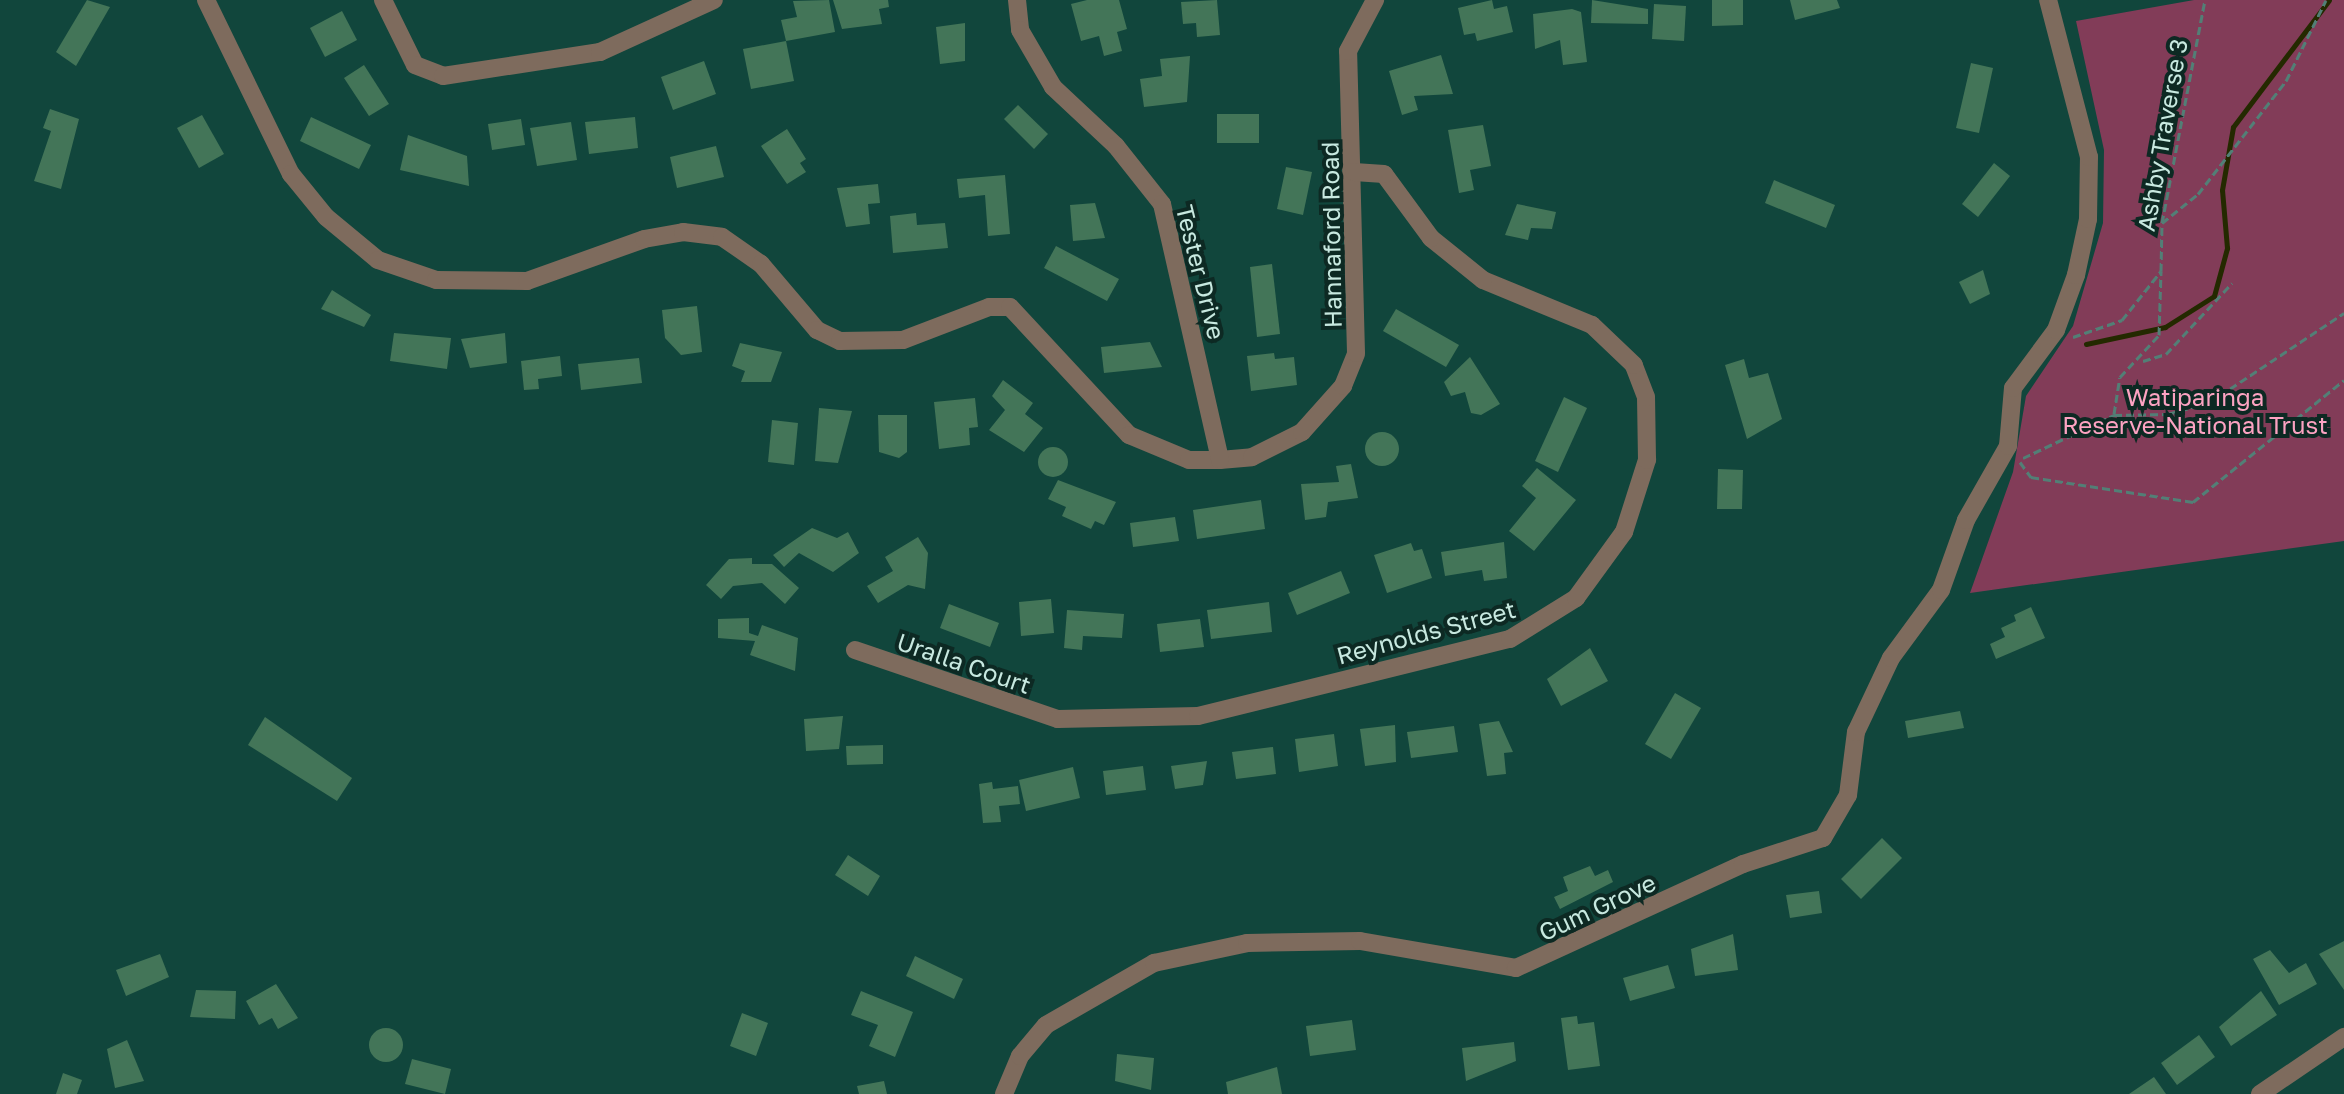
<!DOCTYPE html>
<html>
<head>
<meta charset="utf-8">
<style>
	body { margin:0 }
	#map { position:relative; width:2344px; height:1094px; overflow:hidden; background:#11463c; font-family:"Golos Text",sans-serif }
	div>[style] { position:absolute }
	.green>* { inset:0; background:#823c58 }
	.stream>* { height:5px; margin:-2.5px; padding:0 2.5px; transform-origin:2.5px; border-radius:2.5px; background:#242900 }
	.building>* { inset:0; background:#437558 }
	.round { border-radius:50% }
	.path>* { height:3px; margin-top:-1.5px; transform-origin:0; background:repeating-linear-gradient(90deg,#527f76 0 8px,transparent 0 12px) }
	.minor>* { height:18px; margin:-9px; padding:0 9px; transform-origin:9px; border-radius:9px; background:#7e6b5d }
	span { translate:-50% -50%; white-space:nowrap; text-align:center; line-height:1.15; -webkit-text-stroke:8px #0d2923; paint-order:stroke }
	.street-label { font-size:24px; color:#c8e9e0 }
	.park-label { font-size:24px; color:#fca3c2 }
</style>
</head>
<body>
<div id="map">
	<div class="green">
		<div style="clip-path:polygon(2194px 0,2344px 0,2344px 541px,1970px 593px,2013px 472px,2026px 396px,2073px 326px,2103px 223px,2104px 150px,2076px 21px)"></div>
	</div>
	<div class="stream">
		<div style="left:2086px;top:344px;width:81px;rotate:-12.1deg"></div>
		<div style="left:2165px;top:327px;width:58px;rotate:-32.3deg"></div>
		<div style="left:2214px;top:296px;width:50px;rotate:-74.8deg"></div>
		<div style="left:2227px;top:248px;width:58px;rotate:-94.9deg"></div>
		<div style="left:2222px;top:190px;width:64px;rotate:-80.1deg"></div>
		<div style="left:2233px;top:127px;width:159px;rotate:-52.9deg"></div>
	</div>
	<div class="building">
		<div style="clip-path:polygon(87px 0,110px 7px,76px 66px,56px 52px)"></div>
		<div style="clip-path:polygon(829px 0,835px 32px,786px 41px,781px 20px,797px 17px,793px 1px)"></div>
		<div style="clip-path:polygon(833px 0,888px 0,889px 7px,879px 9px,882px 24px,842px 29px)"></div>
		<div style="clip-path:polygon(1087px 0,1119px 0,1127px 29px,1117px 32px,1122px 51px,1104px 56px,1099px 36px,1081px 41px,1071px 4px)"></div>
		<div style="clip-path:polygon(1217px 0,1220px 35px,1197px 37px,1196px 23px,1183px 24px,1181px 2px)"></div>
		<div style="clip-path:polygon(1492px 0,1494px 9px,1507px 6px,1513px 32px,1477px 41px,1475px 33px,1464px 35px,1458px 8px)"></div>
		<div style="clip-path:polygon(1592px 0,1648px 9px,1648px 24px,1591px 23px)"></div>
		<div style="clip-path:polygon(1712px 0,1743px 0,1743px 25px,1712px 26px)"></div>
		<div style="clip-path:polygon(1790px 0,1837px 0,1840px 8px,1795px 20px)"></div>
		<div style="clip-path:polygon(1654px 4px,1686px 6px,1684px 41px,1652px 39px)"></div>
		<div style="clip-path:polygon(1572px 9px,1581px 12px,1587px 62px,1563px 65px,1560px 40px,1535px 49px,1533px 14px)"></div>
		<div style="clip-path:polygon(342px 11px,357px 40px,325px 57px,310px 28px)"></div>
		<div style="clip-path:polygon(965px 23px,965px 61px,940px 64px,936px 27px)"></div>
		<div style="clip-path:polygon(786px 41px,794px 81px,751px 89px,743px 49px)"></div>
		<div style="clip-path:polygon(1441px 55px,1453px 94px,1414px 96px,1418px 110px,1402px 115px,1389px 71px)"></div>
		<div style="clip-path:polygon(1190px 56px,1187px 102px,1144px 107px,1140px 79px,1162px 76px,1160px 59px)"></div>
		<div style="clip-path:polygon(704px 61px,716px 94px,673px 110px,661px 77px)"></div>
		<div style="clip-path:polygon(1971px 63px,1993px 68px,1979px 133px,1956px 128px)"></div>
		<div style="clip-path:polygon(364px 65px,389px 104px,369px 116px,344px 78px)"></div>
		<div style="clip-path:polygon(1018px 105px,1048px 134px,1034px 149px,1004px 119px)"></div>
		<div style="clip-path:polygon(50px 109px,79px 119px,61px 189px,34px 181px,51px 131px,43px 128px)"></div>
		<div style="clip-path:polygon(1217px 114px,1259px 114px,1259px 143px,1217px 143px)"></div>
		<div style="clip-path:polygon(202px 115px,224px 154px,199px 168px,177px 128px)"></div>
		<div style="clip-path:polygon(311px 117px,371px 145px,359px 169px,300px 141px)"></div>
		<div style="clip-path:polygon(635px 117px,638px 148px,589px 154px,585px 122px)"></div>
		<div style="clip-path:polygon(521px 119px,525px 145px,492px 150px,488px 124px)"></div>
		<div style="clip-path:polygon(571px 122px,577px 160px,537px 166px,530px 128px)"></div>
		<div style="clip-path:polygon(1483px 125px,1491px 166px,1470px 170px,1474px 190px,1459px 193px,1448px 130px)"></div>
		<div style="clip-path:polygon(787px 129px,806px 159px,800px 163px,806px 172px,787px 184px,761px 146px)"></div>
		<div style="clip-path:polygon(408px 135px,467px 156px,469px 186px,400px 170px)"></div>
		<div style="clip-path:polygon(716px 146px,724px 177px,677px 188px,670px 157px)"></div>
		<div style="clip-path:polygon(1994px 163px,2010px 176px,1978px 217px,1962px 204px)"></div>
		<div style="clip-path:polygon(1286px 167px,1312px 172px,1303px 215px,1277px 209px)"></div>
		<div style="clip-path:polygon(1005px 175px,1010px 234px,988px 236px,985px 195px,959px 198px,957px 179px)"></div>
		<div style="clip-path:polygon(1774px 180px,1835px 205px,1826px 228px,1765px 203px)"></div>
		<div style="clip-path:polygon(878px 184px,880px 203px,868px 204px,870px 224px,846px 227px,837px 188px)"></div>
		<div style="clip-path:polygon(1095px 203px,1105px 238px,1073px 241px,1070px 205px)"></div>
		<div style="clip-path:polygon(1517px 204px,1556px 212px,1552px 229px,1531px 228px,1528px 240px,1505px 235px)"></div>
		<div style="clip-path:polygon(916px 213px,917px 225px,945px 223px,948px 248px,893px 253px,890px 216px)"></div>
		<div style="clip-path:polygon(1056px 246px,1119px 279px,1107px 301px,1044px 268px)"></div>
		<div style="clip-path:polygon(1272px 264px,1280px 334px,1257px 337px,1250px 267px)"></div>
		<div style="clip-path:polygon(1983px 270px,1990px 294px,1970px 304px,1959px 282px)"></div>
		<div style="clip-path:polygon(332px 290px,371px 315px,364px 327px,321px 309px)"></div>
		<div style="clip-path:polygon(697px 306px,702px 352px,681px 355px,665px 338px,662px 310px)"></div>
		<div style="clip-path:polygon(1396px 309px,1459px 345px,1446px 367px,1383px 331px)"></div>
		<div style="clip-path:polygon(394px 333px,451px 338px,447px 369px,390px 361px)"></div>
		<div style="clip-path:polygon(505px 333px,507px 363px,470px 368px,461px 339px)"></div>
		<div style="clip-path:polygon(1150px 342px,1162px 367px,1104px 373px,1101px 347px)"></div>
		<div style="clip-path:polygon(740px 343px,782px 352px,771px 382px,741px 382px,745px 371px,732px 366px)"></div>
		<div style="clip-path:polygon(1274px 353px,1275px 359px,1294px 357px,1297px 385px,1251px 391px,1247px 356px)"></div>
		<div style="clip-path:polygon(560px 356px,562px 376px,538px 379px,539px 389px,524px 390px,521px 361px)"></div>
		<div style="clip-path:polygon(1470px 357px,1500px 404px,1481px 415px,1471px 413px,1465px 392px,1451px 396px,1444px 382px)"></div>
		<div style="clip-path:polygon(639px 358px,642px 383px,581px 390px,578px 364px)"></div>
		<div style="clip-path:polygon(1744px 359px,1749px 378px,1768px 373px,1782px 419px,1747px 439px,1725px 365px)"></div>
		<div style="clip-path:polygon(1003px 380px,1033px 403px,1025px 414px,1043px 428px,1024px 452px,989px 430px,1005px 410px,992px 396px)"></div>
		<div style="clip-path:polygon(1564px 397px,1587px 408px,1558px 472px,1535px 461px)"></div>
		<div style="clip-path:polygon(975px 398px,978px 427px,969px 428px,970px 445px,939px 449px,934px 402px)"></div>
		<div style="clip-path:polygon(819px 408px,852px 411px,838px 463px,815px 461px)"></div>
		<div style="clip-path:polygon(878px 415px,907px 415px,907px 452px,899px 458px,879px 452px)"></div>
		<div style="clip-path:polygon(772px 420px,798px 423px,794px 465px,768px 462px)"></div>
		<div class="round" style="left:1365px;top:432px;width:34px;height:34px"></div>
		<div class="round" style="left:1038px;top:447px;width:30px;height:30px"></div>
		<div style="clip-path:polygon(1351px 464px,1358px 498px,1328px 502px,1326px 517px,1305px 520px,1301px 484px,1339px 482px,1336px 466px)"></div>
		<div style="clip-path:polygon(1537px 468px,1576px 500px,1534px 551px,1509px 531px,1536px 498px,1522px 486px)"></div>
		<div style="clip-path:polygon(1718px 469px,1743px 470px,1742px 509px,1717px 509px)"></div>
		<div style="clip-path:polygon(1058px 480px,1116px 502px,1104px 525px,1095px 521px,1091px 529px,1062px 516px,1066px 507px,1048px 499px)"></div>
		<div style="clip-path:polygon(1261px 500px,1265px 529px,1197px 539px,1193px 510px)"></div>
		<div style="clip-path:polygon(1175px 517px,1179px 541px,1133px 547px,1130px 523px)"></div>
		<div style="clip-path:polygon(812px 528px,837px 538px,848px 532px,859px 553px,833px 572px,799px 553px,784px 567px,773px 555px)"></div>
		<div style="clip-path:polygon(918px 537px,928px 553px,925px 589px,908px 585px,878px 603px,867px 586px,893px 571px,885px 557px)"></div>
		<div style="clip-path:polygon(1504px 542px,1507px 578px,1484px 581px,1482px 570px,1445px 576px,1441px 552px)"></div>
		<div style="clip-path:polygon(1411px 543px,1414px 551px,1422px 549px,1432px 578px,1387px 593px,1374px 555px)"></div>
		<div style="clip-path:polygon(752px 558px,752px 564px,772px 564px,799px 588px,785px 604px,762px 583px,733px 586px,721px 599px,706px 585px,729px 559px)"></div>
		<div style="clip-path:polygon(1341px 571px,1350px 593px,1297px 615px,1288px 593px)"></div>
		<div style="clip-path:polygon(1051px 599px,1054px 633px,1021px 636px,1019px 602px)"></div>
		<div style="clip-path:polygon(1269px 602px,1272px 632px,1211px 639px,1207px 610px)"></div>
		<div style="clip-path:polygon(949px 604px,999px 623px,990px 647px,940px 628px)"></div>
		<div style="clip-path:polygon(2031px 607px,2045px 638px,1996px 659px,1990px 644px,2005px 637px,2001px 628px,2016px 621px,2014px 615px)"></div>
		<div style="clip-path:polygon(1067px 610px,1124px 614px,1122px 638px,1083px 636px,1082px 650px,1064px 648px)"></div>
		<div style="clip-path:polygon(749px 618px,749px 633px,758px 636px,762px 625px,798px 638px,795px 671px,750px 655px,755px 641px,718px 638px,718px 619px)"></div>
		<div style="clip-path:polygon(1200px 619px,1204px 647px,1160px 652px,1157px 624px)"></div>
		<div style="clip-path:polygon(1590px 648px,1608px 681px,1561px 706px,1547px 679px)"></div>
		<div style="clip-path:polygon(1675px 693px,1701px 708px,1671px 759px,1645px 744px)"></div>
		<div style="clip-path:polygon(1960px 711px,1964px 728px,1908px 738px,1905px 721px)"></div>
		<div style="clip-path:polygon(843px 716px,839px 749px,806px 751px,804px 719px)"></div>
		<div style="clip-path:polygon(265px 717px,352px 778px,337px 801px,248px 745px)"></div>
		<div style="clip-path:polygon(1499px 721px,1513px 752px,1504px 753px,1506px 774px,1487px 776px,1479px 724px)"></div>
		<div style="clip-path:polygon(1395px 725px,1396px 762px,1365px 766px,1360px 729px)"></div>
		<div style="clip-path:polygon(1454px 726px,1458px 752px,1411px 758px,1407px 732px)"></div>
		<div style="clip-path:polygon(1334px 734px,1338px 766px,1299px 772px,1295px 739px)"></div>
		<div style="clip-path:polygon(883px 745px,883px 764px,847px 765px,846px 746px)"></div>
		<div style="clip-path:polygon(1273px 747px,1276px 774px,1236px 779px,1232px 752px)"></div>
		<div style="clip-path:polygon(1207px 761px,1203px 785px,1175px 789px,1171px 766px)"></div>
		<div style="clip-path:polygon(1143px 766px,1146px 790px,1106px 795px,1103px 771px)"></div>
		<div style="clip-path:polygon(1073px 767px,1080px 798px,1026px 811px,1019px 780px)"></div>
		<div style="clip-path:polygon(992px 782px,993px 789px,1018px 786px,1020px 804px,999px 806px,1001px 822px,983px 823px,979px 784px)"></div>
		<div style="clip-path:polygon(1882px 838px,1902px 858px,1861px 899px,1841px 879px)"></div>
		<div style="clip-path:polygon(848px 855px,880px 876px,868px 896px,835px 875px)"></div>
		<div style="clip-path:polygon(1590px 866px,1595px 876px,1608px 870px,1613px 882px,1560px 909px,1554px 897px,1568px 891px,1563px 877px)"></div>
		<div style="clip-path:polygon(1819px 891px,1822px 913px,1790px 918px,1786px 895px)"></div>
		<div style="clip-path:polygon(1733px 934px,1738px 970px,1695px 976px,1691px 949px)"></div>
		<div style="clip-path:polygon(2344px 941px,2344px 990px,2319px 954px)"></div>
		<div style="clip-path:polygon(2270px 950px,2289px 973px,2306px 963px,2317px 984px,2279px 1005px,2253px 959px)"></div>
		<div style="clip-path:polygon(160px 954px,169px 977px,126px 996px,116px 970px)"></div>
		<div style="clip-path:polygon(915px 956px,963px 979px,954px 999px,906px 976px)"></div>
		<div style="clip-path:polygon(1668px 965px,1675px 988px,1630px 1001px,1623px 978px)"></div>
		<div style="clip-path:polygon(276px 984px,298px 1018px,278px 1029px,272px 1018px,259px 1025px,246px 1001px)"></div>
		<div style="clip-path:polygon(196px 990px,236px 991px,235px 1019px,190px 1017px)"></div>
		<div style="clip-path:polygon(861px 991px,913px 1012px,895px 1057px,869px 1046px,878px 1025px,851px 1015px)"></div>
		<div style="clip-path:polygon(2261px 991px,2277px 1015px,2231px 1046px,2219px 1027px)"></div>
		<div style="clip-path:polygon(742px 1013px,768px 1023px,756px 1056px,730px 1046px)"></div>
		<div style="clip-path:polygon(1577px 1016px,1578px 1024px,1594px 1022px,1600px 1066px,1568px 1070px,1561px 1018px)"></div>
		<div style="clip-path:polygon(1352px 1020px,1356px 1050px,1310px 1056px,1306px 1026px)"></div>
		<div class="round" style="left:369px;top:1028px;width:34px;height:34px"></div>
		<div style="clip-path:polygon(2199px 1035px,2215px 1057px,2177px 1085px,2161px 1063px)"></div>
		<div style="clip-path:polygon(127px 1040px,144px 1081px,115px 1088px,107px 1049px)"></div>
		<div style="clip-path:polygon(1514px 1042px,1516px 1061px,1466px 1081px,1462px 1048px)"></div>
		<div style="clip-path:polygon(1117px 1054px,1154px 1058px,1151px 1090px,1115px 1081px)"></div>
		<div style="clip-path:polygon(412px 1059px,451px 1069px,445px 1094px,405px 1084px)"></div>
		<div style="clip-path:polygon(1277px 1067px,1282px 1094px,1228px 1094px,1226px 1082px)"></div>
		<div style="clip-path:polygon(63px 1073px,82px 1080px,77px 1094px,56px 1094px)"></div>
		<div style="clip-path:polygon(2154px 1077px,2166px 1094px,2129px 1094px)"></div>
		<div style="clip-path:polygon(884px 1081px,887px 1094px,859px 1094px,857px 1086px)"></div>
	</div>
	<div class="path">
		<div style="left:2162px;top:223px;width:46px;rotate:-38.9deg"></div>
		<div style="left:2198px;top:194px;width:143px;rotate:-52.1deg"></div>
		<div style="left:2286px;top:81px;width:90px;rotate:-63.7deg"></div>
		<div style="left:2073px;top:337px;width:52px;rotate:-19.1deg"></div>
		<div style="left:2122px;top:320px;width:63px;rotate:-51.5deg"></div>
		<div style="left:2161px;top:271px;width:48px;rotate:-88.8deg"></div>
		<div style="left:2162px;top:223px;width:227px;rotate:-79.1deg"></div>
		<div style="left:2143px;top:361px;width:24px;rotate:-17deg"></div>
		<div style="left:2166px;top:354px;width:97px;rotate:-47.1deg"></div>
		<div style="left:2114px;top:414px;width:37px;rotate:-81deg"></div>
		<div style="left:2120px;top:377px;width:57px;rotate:-47.1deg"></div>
		<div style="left:2159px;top:335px;width:64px;rotate:-88.2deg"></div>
		<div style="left:2023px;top:458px;width:101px;rotate:-25.3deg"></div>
		<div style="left:2114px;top:415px;width:54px;rotate:-1.1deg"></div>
		<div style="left:2168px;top:414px;width:44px;rotate:-15.9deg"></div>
		<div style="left:2210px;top:402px;width:161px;rotate:-33.6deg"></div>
		<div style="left:2020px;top:462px;width:19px;rotate:54deg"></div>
		<div style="left:2031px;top:477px;width:164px;rotate:8.8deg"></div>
		<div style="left:2193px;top:502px;width:194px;rotate:-38.9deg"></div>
	</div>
	<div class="minor">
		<div style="left:206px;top:0;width:194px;rotate:64deg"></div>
		<div style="left:291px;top:174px;width:55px;rotate:50.9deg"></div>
		<div style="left:326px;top:217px;width:67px;rotate:39.6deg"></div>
		<div style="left:378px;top:260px;width:61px;rotate:19deg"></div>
		<div style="left:436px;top:280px;width:91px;rotate:0.6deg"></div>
		<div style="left:527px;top:281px;width:124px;rotate:-19.7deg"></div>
		<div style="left:644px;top:239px;width:40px;rotate:-10deg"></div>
		<div style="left:683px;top:232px;width:39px;rotate:7deg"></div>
		<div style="left:722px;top:237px;width:47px;rotate:34.7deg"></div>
		<div style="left:761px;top:264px;width:87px;rotate:49.7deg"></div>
		<div style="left:817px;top:330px;width:25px;rotate:26deg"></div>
		<div style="left:840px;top:341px;width:63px;rotate:-0.9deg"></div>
		<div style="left:903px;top:340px;width:92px;rotate:-21deg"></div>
		<div style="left:989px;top:307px;width:21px"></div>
		<div style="left:1010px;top:307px;width:175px;rotate:47.1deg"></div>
		<div style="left:1129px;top:435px;width:65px;rotate:22.6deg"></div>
		<div style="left:1189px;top:460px;width:31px"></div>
		<div style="left:1220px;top:460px;width:32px;rotate:-5deg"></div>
		<div style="left:1252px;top:457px;width:56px;rotate:-26.6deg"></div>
		<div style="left:1302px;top:432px;width:62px;rotate:-48.3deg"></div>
		<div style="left:1343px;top:386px;width:35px;rotate:-68deg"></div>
		<div style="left:1356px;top:353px;width:302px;rotate:-91.5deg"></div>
		<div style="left:1348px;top:51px;width:58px;rotate:-62.1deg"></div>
		<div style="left:383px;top:0;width:72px;rotate:63.8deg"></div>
		<div style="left:415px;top:65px;width:30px;rotate:21deg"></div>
		<div style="left:443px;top:76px;width:159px;rotate:-8.7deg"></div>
		<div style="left:600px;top:52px;width:125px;rotate:-24.5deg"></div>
		<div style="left:1017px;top:0;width:30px;rotate:84deg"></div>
		<div style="left:1020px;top:30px;width:66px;rotate:59.9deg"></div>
		<div style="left:1053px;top:87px;width:86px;rotate:43.1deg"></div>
		<div style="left:1116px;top:146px;width:74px;rotate:51.6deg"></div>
		<div style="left:1162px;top:204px;width:262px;rotate:77.2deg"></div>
		<div style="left:855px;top:650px;width:214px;rotate:18.8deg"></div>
		<div style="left:1058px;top:719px;width:140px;rotate:-1.2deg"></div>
		<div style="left:1198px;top:716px;width:321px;rotate:-13.9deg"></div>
		<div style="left:1510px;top:639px;width:78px;rotate:-31.8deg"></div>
		<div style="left:1576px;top:598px;width:82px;rotate:-54deg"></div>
		<div style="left:1624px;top:532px;width:76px;rotate:-72.3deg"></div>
		<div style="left:1647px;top:460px;width:63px;rotate:-90.9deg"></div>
		<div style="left:1646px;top:397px;width:34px;rotate:-111deg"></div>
		<div style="left:1634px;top:365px;width:58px;rotate:-136.4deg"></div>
		<div style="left:1592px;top:325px;width:118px;rotate:-157.6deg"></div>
		<div style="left:1483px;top:280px;width:67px;rotate:-141.1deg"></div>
		<div style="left:1431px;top:238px;width:79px;rotate:-126.3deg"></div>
		<div style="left:1384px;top:174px;width:30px;rotate:-176deg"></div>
		<div style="left:1004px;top:1094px;width:41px;rotate:-67.2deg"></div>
		<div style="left:1020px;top:1056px;width:40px;rotate:-50deg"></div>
		<div style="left:1046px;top:1025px;width:125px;rotate:-29.9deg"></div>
		<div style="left:1154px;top:963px;width:95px;rotate:-12.1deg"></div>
		<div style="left:1247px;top:943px;width:113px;rotate:-1deg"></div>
		<div style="left:1360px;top:941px;width:158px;rotate:9.8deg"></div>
		<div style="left:1516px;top:968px;width:250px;rotate:-24.6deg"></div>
		<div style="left:1743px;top:864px;width:84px;rotate:-18deg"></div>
		<div style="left:1823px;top:838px;width:50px;rotate:-59.8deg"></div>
		<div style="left:1848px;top:795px;width:64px;rotate:-82.8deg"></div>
		<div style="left:1856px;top:732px;width:82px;rotate:-64.7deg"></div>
		<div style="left:1891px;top:658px;width:84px;rotate:-53.7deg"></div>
		<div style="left:1941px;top:590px;width:74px;rotate:-70.3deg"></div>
		<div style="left:1966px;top:520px;width:85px;rotate:-60.4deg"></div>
		<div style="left:2008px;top:446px;width:58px;rotate:-85.1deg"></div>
		<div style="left:2013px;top:388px;width:72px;rotate:-53.4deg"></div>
		<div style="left:2056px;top:330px;width:59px;rotate:-70deg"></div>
		<div style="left:2076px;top:275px;width:57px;rotate:-77.9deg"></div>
		<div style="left:2088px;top:219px;width:62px;rotate:-89.1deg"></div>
		<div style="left:2089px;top:157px;width:162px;rotate:-104.6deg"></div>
		<div style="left:2260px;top:1094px;width:102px;rotate:-34.2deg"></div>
	</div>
	<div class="street-label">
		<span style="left:2162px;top:135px;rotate:-80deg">Ashby Traverse 3</span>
		<span style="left:1331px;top:235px;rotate:-91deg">Hannaford Road</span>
		<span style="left:1201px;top:272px;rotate:76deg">Tester Drive</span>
		<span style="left:1426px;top:632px;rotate:-15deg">Reynolds Street</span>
		<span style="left:964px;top:663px;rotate:19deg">Uralla Court</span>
		<span style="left:1597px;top:907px;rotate:-25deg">Gum Grove</span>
	</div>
	<div class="park-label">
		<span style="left:2195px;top:411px">Watiparinga<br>Reserve-National Trust</span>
	</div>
</div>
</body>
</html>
